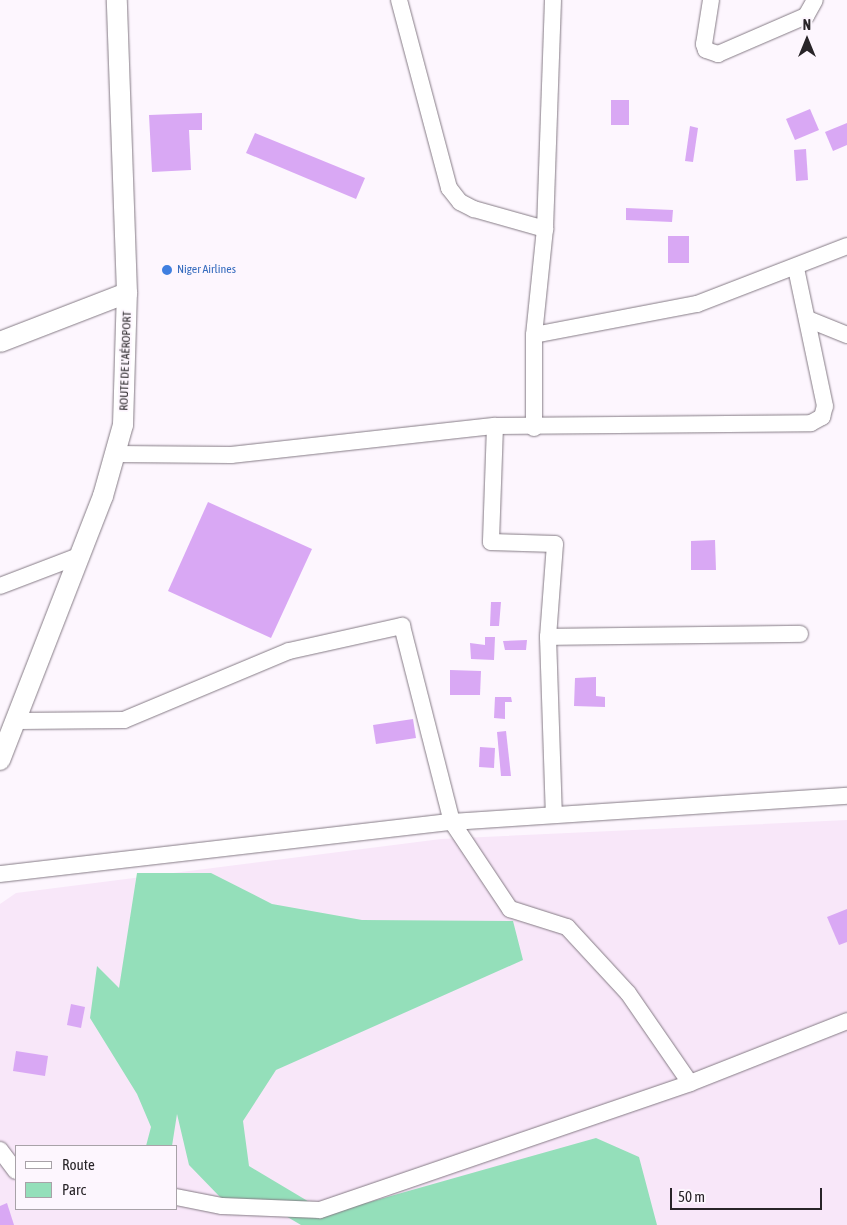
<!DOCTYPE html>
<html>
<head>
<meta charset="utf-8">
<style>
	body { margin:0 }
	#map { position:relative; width:847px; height:1225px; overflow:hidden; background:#fdf6fe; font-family:"Asap Condensed",sans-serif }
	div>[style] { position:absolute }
	.built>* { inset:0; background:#f8e7f9 }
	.green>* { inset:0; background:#94dfba }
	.building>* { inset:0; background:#d9a8f4 }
	.roads { filter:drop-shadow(0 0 1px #857b85) drop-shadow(0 0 1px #857b85) }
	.minor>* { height:16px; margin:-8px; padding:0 8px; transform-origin:8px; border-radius:8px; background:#fff }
	.tertiary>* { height:20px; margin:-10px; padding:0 10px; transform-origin:10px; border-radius:10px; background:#fff }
	.dots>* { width:14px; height:14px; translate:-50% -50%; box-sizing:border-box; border:2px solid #fdf6fe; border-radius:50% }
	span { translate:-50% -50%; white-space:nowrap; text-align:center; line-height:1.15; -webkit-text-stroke:4px #fdf6fe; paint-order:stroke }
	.shop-label { font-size:12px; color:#366cbe }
	.left { translate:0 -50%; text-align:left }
	.street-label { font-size:12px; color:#282428 }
	.legend { position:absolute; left:15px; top:1145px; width:162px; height:65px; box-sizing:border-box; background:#fdf6fe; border:1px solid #a8a2a8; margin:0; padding:6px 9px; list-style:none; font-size:15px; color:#282428 }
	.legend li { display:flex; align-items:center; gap:10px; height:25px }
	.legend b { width:25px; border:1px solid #a8a2a8 }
	.north { position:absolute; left:782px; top:15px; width:50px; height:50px; -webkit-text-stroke:4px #fdf6fe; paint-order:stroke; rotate:0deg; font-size:14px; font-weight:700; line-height:20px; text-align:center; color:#282428 }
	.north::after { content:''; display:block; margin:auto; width:18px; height:22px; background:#282428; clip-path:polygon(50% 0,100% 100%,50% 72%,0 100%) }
	.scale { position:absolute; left:670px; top:1188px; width:152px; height:22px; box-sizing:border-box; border:2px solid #282428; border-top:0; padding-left:6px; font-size:15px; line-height:18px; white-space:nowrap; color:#282428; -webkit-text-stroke:4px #fdf6fe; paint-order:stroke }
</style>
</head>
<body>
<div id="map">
	<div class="built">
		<div style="clip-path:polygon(evenodd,847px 820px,847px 1225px,0 1225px,0 904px,16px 893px,441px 839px,847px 820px,16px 1146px,176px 1146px,176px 1209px,16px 1209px,16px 1146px)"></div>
	</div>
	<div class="green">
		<div style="clip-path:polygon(137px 873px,211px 873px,272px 904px,362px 920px,513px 921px,523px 960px,276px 1070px,243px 1121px,249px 1166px,311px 1203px,366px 1203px,596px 1138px,639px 1157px,657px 1225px,301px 1225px,262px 1202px,221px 1198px,189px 1165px,177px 1114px,172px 1146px,146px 1146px,151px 1127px,137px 1094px,90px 1018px,97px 966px,119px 988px)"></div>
	</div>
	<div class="building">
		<div style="clip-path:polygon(611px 100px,629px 100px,629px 125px,611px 125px)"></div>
		<div style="clip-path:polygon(810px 109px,819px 130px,795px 140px,786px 119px)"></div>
		<div style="clip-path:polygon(202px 113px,202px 130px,189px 130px,191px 170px,152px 172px,149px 115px)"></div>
		<div style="clip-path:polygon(847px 123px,847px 145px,833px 151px,825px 132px)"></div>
		<div style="clip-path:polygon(690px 126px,698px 128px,693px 162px,685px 161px)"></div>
		<div style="clip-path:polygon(255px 133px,365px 178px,356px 199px,246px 153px)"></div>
		<div style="clip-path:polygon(806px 149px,808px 180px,796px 181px,794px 150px)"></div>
		<div style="clip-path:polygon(626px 208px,673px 210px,672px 222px,626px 220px)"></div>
		<div style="clip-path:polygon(668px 236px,689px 236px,689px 263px,668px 263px)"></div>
		<div style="clip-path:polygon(208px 502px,312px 549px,271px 638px,168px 591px)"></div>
		<div style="clip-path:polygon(715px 540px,716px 570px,691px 570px,691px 541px)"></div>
		<div style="clip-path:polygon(491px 602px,501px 602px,499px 626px,490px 626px)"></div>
		<div style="clip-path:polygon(485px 637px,495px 637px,494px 660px,471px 659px,470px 643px,485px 645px)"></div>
		<div style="clip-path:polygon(527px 640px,526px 650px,505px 650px,503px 641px)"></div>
		<div style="clip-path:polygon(450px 670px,481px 671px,480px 695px,450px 695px)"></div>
		<div style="clip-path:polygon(596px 677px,596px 696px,605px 697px,605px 707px,574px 706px,575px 678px)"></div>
		<div style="clip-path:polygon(495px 697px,511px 697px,512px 702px,505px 702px,505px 719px,494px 718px)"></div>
		<div style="clip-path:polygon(413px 719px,416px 738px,376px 744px,373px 725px)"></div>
		<div style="clip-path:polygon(506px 731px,511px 776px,501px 776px,497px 732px)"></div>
		<div style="clip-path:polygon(480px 747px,495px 748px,494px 768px,479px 767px)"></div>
		<div style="clip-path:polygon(847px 909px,847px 942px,839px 945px,827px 917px)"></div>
		<div style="clip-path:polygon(71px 1004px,85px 1007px,81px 1028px,67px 1025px)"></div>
		<div style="clip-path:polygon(16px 1051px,48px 1056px,45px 1076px,13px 1071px)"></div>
		<div style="clip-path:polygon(7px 1203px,14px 1225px,0 1225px,0 1206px)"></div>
	</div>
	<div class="roads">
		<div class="minor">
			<div style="left:399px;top:0;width:195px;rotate:75.1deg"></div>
			<div style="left:449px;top:188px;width:18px;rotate:52deg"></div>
			<div style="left:460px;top:202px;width:16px;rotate:27deg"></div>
			<div style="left:474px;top:209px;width:74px;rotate:15.7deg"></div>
			<div style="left:711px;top:0;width:45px;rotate:99deg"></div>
			<div style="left:704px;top:44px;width:6px;rotate:72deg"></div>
			<div style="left:706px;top:50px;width:13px;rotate:18deg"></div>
			<div style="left:718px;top:54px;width:96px;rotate:-23.4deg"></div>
			<div style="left:806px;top:16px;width:18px;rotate:-61deg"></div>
			<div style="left:810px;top:320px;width:40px;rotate:22deg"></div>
			<div style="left:534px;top:335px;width:166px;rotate:-10.8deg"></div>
			<div style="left:697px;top:304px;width:161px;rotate:-21.1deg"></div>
			<div style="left:495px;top:426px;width:116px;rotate:92deg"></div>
			<div style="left:491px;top:542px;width:64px;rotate:1.8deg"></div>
			<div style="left:555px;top:544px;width:93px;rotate:94.3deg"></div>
			<div style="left:548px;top:637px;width:177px;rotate:88.1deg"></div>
			<div style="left:534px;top:428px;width:93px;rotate:-90deg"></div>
			<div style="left:534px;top:335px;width:107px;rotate:-84.1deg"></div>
			<div style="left:545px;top:229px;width:229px;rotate:-88deg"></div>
			<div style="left:116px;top:454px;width:115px;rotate:0.5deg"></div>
			<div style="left:231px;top:455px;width:266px;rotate:-6.3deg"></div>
			<div style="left:495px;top:426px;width:316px;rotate:-0.5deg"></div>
			<div style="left:811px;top:423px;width:13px;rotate:-29deg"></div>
			<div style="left:822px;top:417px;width:11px;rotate:-75deg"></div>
			<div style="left:825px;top:406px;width:141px;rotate:-101.9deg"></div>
			<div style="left:0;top:586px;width:81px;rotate:-20.9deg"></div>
			<div style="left:548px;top:637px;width:252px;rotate:-0.7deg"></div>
			<div style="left:18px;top:721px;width:106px;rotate:-0.5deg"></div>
			<div style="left:124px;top:720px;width:179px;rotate:-22.7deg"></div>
			<div style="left:289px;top:651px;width:116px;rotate:-12.5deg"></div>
			<div style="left:402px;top:626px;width:202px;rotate:75.7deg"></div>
			<div style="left:452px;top:822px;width:105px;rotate:56.3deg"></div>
			<div style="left:510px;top:909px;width:60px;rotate:17.5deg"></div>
			<div style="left:567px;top:927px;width:90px;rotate:47.3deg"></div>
			<div style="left:628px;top:993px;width:109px;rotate:55.4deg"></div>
			<div style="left:0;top:874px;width:455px;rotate:-6.6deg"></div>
			<div style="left:452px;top:822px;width:396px;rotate:-3.8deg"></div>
			<div style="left:0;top:1150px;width:26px;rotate:53deg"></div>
			<div style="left:176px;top:1197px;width:47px;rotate:11.1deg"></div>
			<div style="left:222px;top:1206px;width:98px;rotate:2.3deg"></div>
			<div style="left:320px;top:1210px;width:391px;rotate:-18.9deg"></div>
			<div style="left:690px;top:1083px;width:169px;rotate:-21.5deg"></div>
		</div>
		<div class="tertiary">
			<div style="left:0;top:342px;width:136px;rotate:-21.1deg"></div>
			<div style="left:0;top:760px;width:283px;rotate:-68.7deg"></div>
			<div style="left:103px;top:496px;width:74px;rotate:-74.3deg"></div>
			<div style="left:123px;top:425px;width:132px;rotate:-88.3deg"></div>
			<div style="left:127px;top:293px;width:293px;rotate:-92deg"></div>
		</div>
	</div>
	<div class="dots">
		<div style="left:167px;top:270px;background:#3f7fe0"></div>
	</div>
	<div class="shop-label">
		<span class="left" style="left:177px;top:270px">Niger Airlines</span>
	</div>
	<div class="street-label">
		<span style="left:126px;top:361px;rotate:-88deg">ROUTE DE L'AÉROPORT</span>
	</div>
	<ul class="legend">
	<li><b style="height:6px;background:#fff"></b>Route</li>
	<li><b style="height:14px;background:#94dfba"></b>Parc</li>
	</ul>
	<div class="north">N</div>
	<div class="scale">50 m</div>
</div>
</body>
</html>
